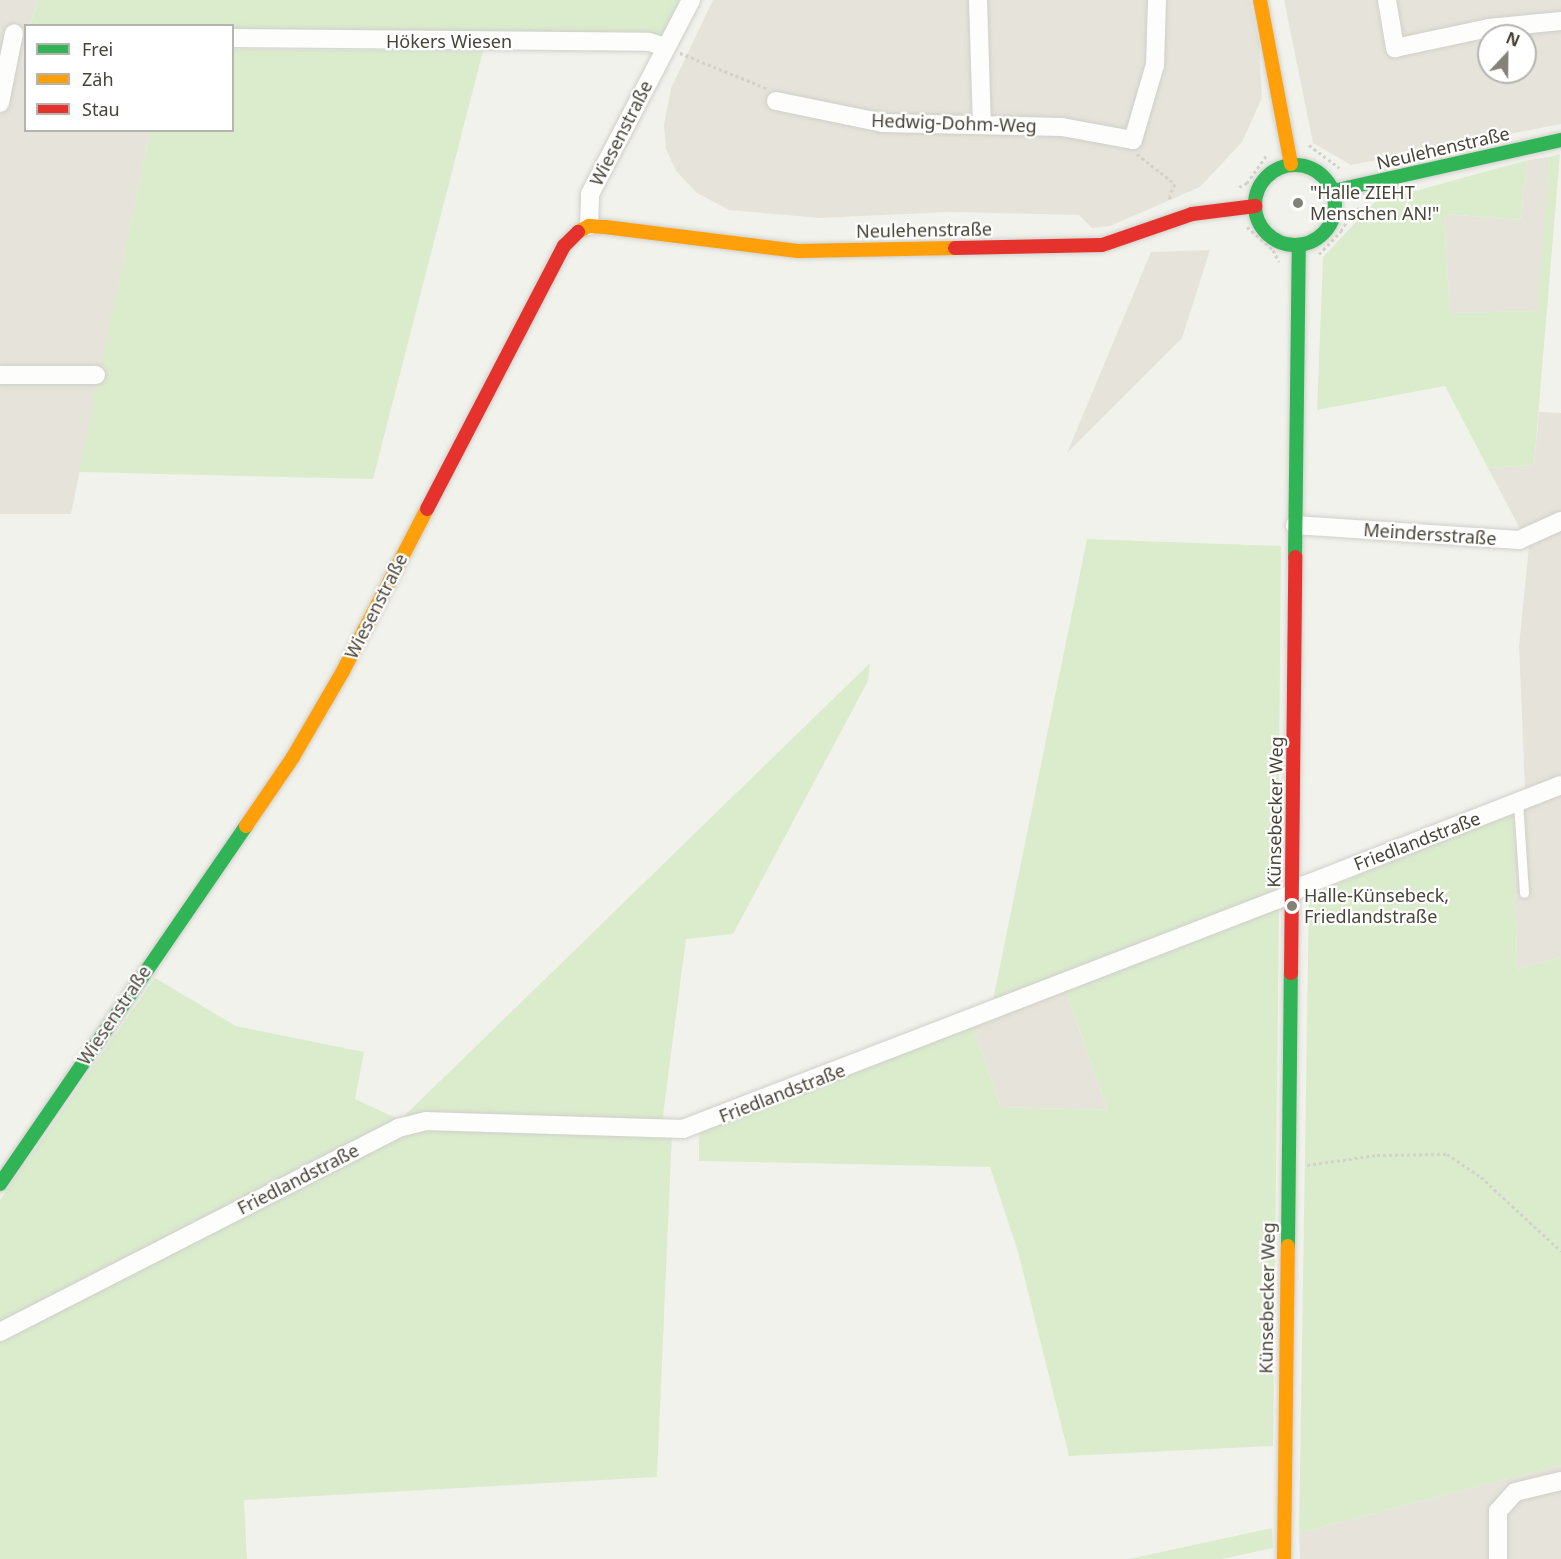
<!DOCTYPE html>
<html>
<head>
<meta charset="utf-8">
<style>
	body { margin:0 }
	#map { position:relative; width:1561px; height:1559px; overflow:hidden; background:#f2f2ed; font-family:"Noto Sans",sans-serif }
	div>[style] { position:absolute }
	.residential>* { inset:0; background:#e6e4da }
	.green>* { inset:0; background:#dbeccd }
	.path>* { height:3px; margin-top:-1.5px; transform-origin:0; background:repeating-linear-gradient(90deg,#d2d2cb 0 3px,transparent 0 6px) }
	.roads { filter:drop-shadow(0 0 2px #d0cfca) drop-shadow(0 0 2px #d0cfca) }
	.lane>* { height:9px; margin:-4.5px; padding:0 4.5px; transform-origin:4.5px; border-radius:4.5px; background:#fdfdfc }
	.street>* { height:18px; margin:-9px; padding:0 9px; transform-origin:9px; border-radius:9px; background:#fdfdfc }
	.fast>* { height:14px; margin:-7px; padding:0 7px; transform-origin:7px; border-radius:7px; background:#30b455 }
	.fast>.ring { margin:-7px; padding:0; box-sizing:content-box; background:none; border:14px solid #30b455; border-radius:50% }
	.slow>* { height:14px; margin:-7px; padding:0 7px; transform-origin:7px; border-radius:7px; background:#ff9f0a }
	.jam>* { height:14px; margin:-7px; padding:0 7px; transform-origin:7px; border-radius:7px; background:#e5322d }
	.dots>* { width:16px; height:16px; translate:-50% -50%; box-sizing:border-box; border:3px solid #fff; border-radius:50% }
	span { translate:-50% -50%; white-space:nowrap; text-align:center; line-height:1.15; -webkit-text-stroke:4.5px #fff; paint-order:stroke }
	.street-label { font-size:18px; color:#494438 }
	.poi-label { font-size:18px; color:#494438 }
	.left { translate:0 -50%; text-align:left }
	.legend { position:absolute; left:24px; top:24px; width:210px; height:108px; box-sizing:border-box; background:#fff; border:2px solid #b6b4af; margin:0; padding:8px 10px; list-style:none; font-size:18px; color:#494438 }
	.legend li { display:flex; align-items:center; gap:12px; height:30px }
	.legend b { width:30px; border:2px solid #b6b4af }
	.north { position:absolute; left:1477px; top:24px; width:60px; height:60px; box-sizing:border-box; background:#fff; border:2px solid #b6b4af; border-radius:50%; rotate:22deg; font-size:16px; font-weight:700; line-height:24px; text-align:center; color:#494438 }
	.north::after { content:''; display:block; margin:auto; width:21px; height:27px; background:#848177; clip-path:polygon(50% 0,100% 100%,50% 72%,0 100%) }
</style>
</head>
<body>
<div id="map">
	<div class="residential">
		<div style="clip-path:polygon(0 0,38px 0,30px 25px,26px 26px,26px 130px,150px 131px,71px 514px,0 514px)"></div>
		<div style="clip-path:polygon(713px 0,1250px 0,1259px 43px,1262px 98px,1242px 142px,1200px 187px,1110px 226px,1092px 228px,1079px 215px,948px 212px,820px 218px,729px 210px,697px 193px,676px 171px,666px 149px,664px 125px,671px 88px)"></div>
		<div style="clip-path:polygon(evenodd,1284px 0,1561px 0,1561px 124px,1351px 165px,1313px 143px,1284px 0,1489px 36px,1525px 36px,1525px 72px,1489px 72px,1489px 36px)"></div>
		<div style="clip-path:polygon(1549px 157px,1539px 311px,1450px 313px,1444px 214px,1520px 220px,1528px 160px)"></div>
		<div style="clip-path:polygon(1210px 250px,1182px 338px,1067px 453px,1151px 252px)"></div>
		<div style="clip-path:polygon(1539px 412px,1561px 413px,1561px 957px,1517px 969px,1514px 812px,1525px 790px,1519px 646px,1529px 546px,1488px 468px,1534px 465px)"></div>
		<div style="clip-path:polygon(1064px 987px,1108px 1110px,1001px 1107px,972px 1024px)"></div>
		<div style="clip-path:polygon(1561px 1465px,1561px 1559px,1300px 1559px,1299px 1533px)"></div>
	</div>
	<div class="green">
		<div style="clip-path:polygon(38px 0,682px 0,662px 36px,233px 31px,232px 26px,30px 26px)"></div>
		<div style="clip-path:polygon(233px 49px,483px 51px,373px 479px,79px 472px,150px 131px,232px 130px)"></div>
		<div style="clip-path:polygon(1560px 154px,1534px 465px,1488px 468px,1445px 386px,1317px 410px,1323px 257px,1375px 202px,1528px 160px,1520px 220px,1444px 214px,1450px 313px,1538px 311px,1549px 157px)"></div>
		<div style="clip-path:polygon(1087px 539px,1281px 546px,1278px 892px,993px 1000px)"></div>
		<div style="clip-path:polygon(870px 663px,868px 681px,733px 934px,686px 939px,662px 1123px,426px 1114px,0 1326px,0 1200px,155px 978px,236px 1026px,364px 1052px,355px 1099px,400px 1120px)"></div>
		<div style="clip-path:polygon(1514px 812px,1517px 969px,1561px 957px,1561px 1465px,1299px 1533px,1309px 895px)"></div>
		<div style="clip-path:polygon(1279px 906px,1273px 1446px,1069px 1456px,1019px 1255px,990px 1167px,699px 1161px,699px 1133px,757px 1103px,972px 1024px,1001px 1107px,1108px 1110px,1064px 987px)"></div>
		<div style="clip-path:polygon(418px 1130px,672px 1134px,657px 1477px,244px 1500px,247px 1559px,0 1559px,0 1342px,387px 1141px)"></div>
		<div style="clip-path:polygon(1272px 1528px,1273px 1548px,1222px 1559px,1129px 1559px)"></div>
	</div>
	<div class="path">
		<div style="left:680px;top:53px;width:93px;rotate:22.1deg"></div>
		<div style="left:1309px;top:145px;width:38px;rotate:37deg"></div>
		<div style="left:1137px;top:154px;width:48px;rotate:38.3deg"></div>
		<div style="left:1175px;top:184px;width:13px;rotate:117deg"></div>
		<div style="left:1169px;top:196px;width:4px;rotate:63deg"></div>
		<div style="left:1239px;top:187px;width:9px;rotate:-27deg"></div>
		<div style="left:1247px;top:183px;width:35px;rotate:-55deg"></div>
		<div style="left:1247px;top:227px;width:35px;rotate:41deg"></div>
		<div style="left:1273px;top:250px;width:13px;rotate:63deg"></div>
		<div style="left:1319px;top:254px;width:32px;rotate:-46deg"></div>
		<div style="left:1341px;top:231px;width:21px;rotate:-59deg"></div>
		<div style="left:1352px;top:213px;width:12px;rotate:-35deg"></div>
		<div style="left:1307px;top:1165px;width:71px;rotate:-8.1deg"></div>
		<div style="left:1377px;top:1155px;width:70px;rotate:-0.8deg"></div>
		<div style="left:1447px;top:1154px;width:41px;rotate:34.1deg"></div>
		<div style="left:1481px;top:1177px;width:109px;rotate:42.8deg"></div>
	</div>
	<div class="roads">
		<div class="lane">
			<div style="left:1518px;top:802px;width:91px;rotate:86.2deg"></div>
		</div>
		<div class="street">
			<div style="left:978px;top:0;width:124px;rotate:88.2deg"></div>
			<div style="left:1387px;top:0;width:49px;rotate:80.5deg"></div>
			<div style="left:1395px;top:48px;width:96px;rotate:-12deg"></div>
			<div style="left:1489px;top:28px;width:72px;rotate:-5.6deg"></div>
			<div style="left:232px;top:38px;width:417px;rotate:0.5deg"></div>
			<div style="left:649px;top:42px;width:17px;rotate:17deg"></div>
			<div style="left:776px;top:101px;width:109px;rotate:11.6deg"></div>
			<div style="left:883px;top:123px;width:179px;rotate:1.3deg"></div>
			<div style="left:1062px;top:127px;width:72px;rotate:10.4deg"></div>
			<div style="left:1133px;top:140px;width:78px;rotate:-73.7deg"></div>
			<div style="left:1155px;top:65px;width:65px;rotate:-88.2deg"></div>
			<div style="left:0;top:103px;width:71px;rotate:-78.7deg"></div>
			<div style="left:589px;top:226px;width:32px;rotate:-88deg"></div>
			<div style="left:590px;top:194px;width:219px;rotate:-62.5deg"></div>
			<div style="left:0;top:375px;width:96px"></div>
			<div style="left:1295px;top:525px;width:225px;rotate:3.8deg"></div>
			<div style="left:1519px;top:540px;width:46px;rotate:-24.3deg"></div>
			<div style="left:0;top:1332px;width:447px;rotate:-27.1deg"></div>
			<div style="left:398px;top:1128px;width:29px;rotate:-14deg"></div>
			<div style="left:426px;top:1121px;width:257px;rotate:1.8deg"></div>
			<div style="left:683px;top:1129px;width:653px;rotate:-21.1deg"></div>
			<div style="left:1292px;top:894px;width:13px;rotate:-39deg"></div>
			<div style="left:1302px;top:886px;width:278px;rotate:-21.3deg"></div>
			<div style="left:1498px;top:1559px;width:48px;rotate:-90deg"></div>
			<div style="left:1498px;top:1511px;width:25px;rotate:-48deg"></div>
			<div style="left:1515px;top:1492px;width:47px;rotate:-13.4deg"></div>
		</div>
		<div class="fast">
			<div class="ring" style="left:1255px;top:165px;width:66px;height:66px"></div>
			<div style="left:1333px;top:191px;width:234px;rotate:-12.6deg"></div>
			<div style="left:1295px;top:557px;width:312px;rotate:-89.3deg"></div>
			<div style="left:0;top:1184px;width:434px;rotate:-55.5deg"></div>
			<div style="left:1288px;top:1246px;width:273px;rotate:-89.4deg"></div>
		</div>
		<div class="slow">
			<div style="left:1260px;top:0;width:167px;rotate:79.3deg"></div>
			<div style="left:578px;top:232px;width:13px;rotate:-29deg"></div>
			<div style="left:589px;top:226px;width:16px;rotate:4deg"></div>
			<div style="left:605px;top:227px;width:194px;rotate:7.1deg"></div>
			<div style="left:798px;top:251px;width:157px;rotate:-1.1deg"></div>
			<div style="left:246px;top:826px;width:83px;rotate:-55.7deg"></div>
			<div style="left:293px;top:757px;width:99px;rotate:-59.8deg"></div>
			<div style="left:343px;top:671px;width:182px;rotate:-62.6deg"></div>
			<div style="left:1284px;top:1559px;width:313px;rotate:-89.3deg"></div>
		</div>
		<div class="jam">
			<div style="left:955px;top:248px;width:147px;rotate:-1.2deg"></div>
			<div style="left:1102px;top:245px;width:95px;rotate:-19deg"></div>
			<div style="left:1192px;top:214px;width:64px;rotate:-7.2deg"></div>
			<div style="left:427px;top:509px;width:297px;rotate:-62.5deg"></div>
			<div style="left:564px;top:246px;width:20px;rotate:-45deg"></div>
			<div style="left:1291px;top:973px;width:416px;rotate:-89.4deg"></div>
		</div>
	</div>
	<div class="dots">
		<div style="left:1298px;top:203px;background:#848177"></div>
		<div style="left:1292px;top:906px;background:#848177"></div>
	</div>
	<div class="street-label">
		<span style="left:449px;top:41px">Hökers Wiesen</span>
		<span style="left:954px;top:123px;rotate:2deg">Hedwig-Dohm-Weg</span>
		<span style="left:621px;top:133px;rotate:-63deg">Wiesenstraße</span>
		<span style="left:1443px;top:148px;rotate:-13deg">Neulehenstraße</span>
		<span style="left:924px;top:230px;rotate:-1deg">Neulehenstraße</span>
		<span style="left:1430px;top:534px;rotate:4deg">Meindersstraße</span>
		<span style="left:376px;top:606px;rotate:-63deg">Wiesenstraße</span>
		<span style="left:1275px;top:812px;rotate:-89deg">Künsebecker Weg</span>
		<span style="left:1417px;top:841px;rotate:-21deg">Friedlandstraße</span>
		<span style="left:114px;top:1015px;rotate:-56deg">Wiesenstraße</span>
		<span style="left:782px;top:1093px;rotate:-21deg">Friedlandstraße</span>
		<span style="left:298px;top:1179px;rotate:-27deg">Friedlandstraße</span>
		<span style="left:1267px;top:1298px;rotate:-89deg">Künsebecker Weg</span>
	</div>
	<div class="poi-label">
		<span class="left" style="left:1310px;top:203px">"Halle ZIEHT<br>Menschen AN!"</span>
		<span class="left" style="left:1304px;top:906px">Halle-Künsebeck,<br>Friedlandstraße</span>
	</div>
	<ul class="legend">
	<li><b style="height:8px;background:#30b455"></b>Frei</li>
	<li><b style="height:8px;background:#ff9f0a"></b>Zäh</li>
	<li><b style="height:8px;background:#e5322d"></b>Stau</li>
	</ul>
	<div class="north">N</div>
</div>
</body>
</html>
